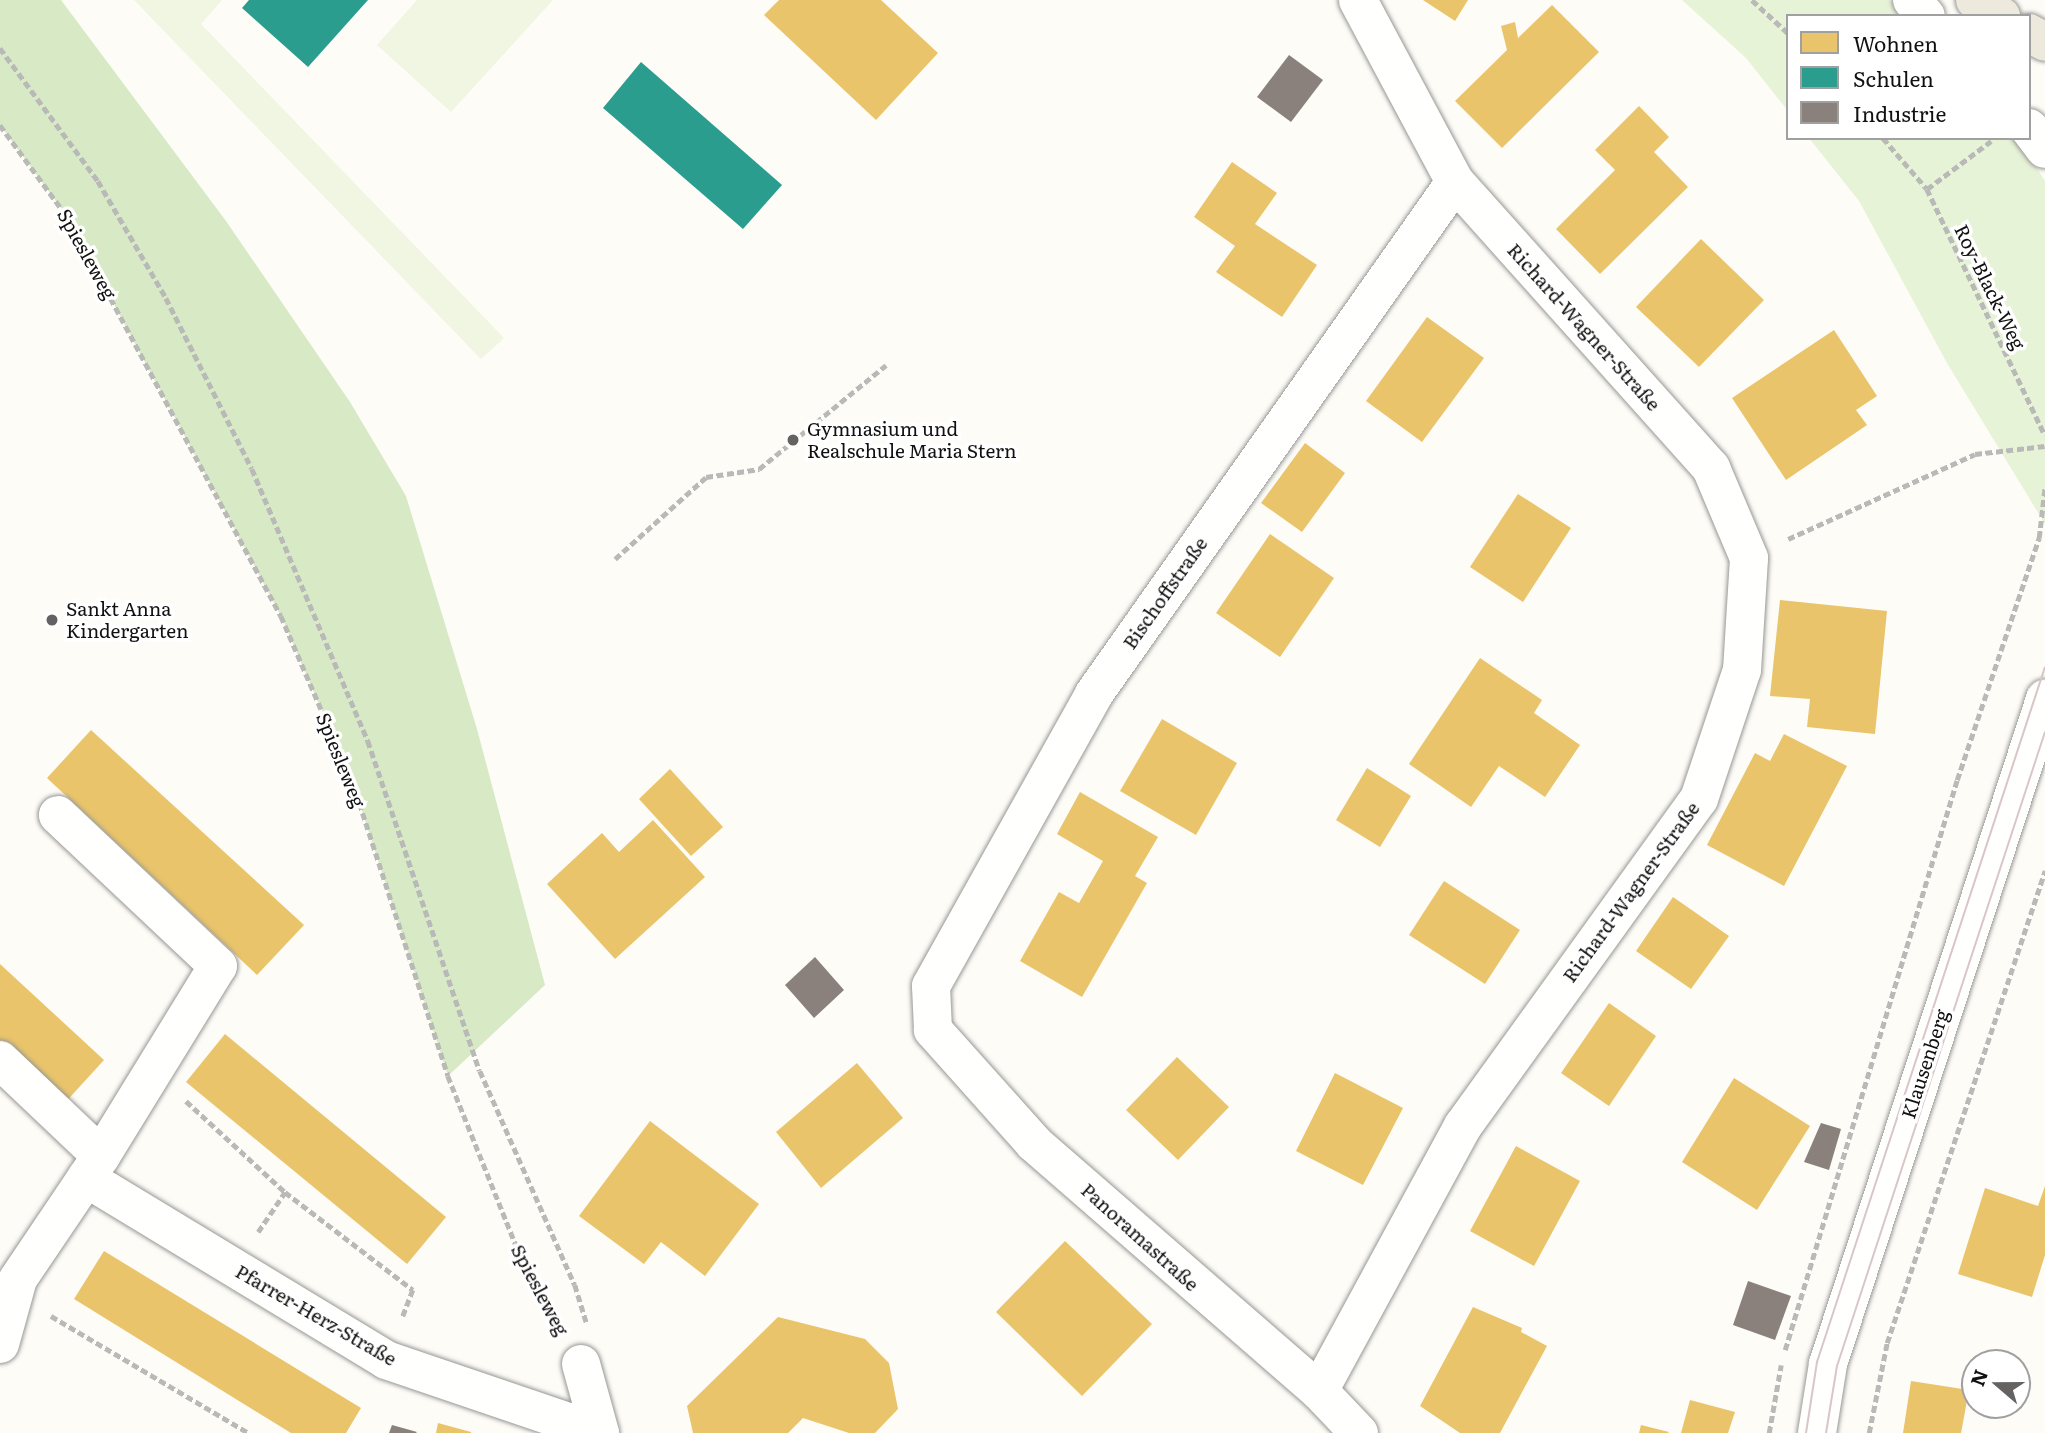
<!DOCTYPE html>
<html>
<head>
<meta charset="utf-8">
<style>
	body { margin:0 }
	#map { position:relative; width:2045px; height:1433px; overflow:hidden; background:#fdfcf7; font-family:Literata,serif }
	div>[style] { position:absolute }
	.green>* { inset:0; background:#e7f3d7 }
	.forest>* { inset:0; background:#d8eac5 }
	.pitch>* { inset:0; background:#f0f6e1 }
	.homes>* { inset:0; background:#e9c46a }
	.schools>* { inset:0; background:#2a9d8f }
	.industry>* { inset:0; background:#8a817c }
	.path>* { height:4.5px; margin-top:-2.25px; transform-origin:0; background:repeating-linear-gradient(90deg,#b9b9b8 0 7px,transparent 0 10.5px) }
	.roads { filter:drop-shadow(0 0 2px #979795) drop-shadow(0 0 2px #979795) }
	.minor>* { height:38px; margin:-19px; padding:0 19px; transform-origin:19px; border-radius:19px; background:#fffffe }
	.major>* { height:38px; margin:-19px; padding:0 19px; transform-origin:19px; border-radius:19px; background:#ede9dc }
	.tram>* { height:2px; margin:-1px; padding:0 1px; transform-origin:1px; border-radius:1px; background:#d9c6c7 }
	.dots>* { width:19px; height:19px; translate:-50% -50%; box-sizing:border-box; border:4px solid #fff; border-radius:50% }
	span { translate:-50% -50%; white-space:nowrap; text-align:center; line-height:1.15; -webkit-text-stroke:7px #fff; paint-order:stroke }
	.street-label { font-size:19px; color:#111 }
	.poi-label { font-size:19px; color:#111 }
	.left { translate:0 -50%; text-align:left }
	.legend { position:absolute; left:1786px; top:14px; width:245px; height:126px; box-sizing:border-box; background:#fff; border:2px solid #a0a0a0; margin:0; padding:9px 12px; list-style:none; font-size:21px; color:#111 }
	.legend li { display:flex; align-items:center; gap:14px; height:35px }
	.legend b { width:35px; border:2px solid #a0a0a0 }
	.north { position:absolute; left:1961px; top:1349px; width:70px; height:70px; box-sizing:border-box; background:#fff; border:2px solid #a0a0a0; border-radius:50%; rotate:290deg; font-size:19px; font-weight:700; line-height:28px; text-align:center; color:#111 }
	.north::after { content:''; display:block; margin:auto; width:24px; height:32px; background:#646362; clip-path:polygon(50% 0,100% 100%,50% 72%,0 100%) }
</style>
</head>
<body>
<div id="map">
	<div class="green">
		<div style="clip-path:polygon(1682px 0,1889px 0,1907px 16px,1788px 16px,1788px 111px,1746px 58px)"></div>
		<div style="clip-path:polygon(1809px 138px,2018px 138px,2045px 181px,2045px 524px,1947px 363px,1859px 201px)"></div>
	</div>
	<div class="forest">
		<div style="clip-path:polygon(0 0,61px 0,226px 221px,350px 402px,406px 496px,477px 729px,545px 985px,448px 1076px,353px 783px,281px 616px,66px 215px,0 125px)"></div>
	</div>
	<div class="pitch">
		<div style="clip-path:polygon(134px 0,222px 0,201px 24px,504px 338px,481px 359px)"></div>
		<div style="clip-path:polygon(417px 0,553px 0,451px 112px,377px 45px)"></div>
	</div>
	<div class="homes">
		<div style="clip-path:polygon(779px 0,881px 0,938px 53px,876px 120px,764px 15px)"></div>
		<div style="clip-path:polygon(1423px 0,1468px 0,1455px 21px)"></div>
		<div style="clip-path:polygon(1552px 5px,1599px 52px,1502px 148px,1455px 101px,1507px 50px,1501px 26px,1515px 22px,1518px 38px)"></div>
		<div style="clip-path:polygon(1639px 106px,1669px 137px,1654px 152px,1688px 187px,1600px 274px,1556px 229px,1615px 170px,1595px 150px)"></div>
		<div style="clip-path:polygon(1232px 162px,1277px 193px,1255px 224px,1317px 265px,1282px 317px,1216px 272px,1235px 246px,1194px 217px)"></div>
		<div style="clip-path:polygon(1701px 239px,1764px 300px,1699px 367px,1636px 307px)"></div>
		<div style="clip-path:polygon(1427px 317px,1484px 358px,1422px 442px,1366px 401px)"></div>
		<div style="clip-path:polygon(1834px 330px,1877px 396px,1856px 410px,1867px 425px,1786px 480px,1732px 398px)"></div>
		<div style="clip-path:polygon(1305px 443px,1345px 473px,1302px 532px,1261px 503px)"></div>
		<div style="clip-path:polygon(1518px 494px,1571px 528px,1523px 602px,1470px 567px)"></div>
		<div style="clip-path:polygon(1270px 534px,1334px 578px,1280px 657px,1216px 613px)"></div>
		<div style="clip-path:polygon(1780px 600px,1887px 611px,1875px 734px,1807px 727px,1810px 699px,1770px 696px)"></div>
		<div style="clip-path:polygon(1480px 658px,1542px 700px,1534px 713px,1580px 745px,1545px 797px,1499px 766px,1471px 807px,1409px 764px)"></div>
		<div style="clip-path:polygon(1162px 719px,1237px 763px,1196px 835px,1120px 791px)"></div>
		<div style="clip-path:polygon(91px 730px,304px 925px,257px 975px,47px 778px)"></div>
		<div style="clip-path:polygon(1784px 734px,1847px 766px,1784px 886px,1707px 845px,1755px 753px,1770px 761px)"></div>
		<div style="clip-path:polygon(1367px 768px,1411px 796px,1380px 847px,1336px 820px)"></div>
		<div style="clip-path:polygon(670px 769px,723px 827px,691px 856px,639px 799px)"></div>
		<div style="clip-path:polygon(1080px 792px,1158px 837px,1135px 876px,1147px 883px,1082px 997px,1020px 961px,1059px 892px,1079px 903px,1103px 861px,1057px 834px)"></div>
		<div style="clip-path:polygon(653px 820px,705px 877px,615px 959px,547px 884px,602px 833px,619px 852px)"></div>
		<div style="clip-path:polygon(1444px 881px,1520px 930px,1485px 984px,1409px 935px)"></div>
		<div style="clip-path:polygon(1673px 897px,1729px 936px,1691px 989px,1636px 951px)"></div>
		<div style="clip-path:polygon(0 964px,104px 1060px,62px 1106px,0 1048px)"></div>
		<div style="clip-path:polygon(1609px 1003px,1656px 1036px,1609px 1106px,1561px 1073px)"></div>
		<div style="clip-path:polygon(225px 1034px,446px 1217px,407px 1264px,186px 1082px)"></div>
		<div style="clip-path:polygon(1177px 1057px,1229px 1107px,1178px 1160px,1126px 1110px)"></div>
		<div style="clip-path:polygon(857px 1063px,903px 1118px,821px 1188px,776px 1132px)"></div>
		<div style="clip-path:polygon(1335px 1073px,1403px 1108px,1363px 1185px,1296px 1151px)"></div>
		<div style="clip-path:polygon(1734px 1078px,1810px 1126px,1757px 1210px,1682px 1162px)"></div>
		<div style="clip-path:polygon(650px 1121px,759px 1204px,705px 1276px,661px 1242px,644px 1264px,579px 1216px)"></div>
		<div style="clip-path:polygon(1516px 1146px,1580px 1181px,1534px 1266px,1470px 1231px)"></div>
		<div style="clip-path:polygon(2045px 1186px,2045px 1255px,2032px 1297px,1958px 1274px,1985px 1188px,2038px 1206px)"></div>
		<div style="clip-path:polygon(1065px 1241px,1152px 1324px,1082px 1396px,996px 1312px)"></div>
		<div style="clip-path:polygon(104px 1251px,361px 1408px,346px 1433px,291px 1433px,74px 1299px)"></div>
		<div style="clip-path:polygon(1473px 1307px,1522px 1328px,1521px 1332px,1547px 1346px,1500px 1433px,1460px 1433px,1420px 1406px)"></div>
		<div style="clip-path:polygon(778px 1317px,865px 1339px,889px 1363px,898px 1409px,875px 1433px,849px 1433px,803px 1418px,788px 1433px,693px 1433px,687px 1406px)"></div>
		<div style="clip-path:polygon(1911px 1381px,1969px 1390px,1961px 1433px,1903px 1433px)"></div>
		<div style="clip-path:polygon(1690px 1400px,1735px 1412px,1728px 1433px,1681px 1433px)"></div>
		<div style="clip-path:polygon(438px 1423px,471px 1432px,471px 1433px,436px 1433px)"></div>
		<div style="clip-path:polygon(1641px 1425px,1669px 1432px,1668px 1433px,1639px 1433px)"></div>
	</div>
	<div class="schools">
		<div style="clip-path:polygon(249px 0,368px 0,308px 67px,242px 8px)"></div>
		<div style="clip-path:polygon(641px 62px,782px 185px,743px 229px,603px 108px)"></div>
	</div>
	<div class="industry">
		<div style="clip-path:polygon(1289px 55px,1323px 80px,1291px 122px,1257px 97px)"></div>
		<div style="clip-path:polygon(815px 957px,844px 990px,814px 1018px,785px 985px)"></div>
		<div style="clip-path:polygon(1821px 1123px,1841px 1129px,1829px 1170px,1804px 1162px)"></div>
		<div style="clip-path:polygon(1748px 1281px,1791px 1296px,1775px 1340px,1733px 1325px)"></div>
		<div style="clip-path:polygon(392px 1425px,417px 1432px,416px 1433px,389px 1433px)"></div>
	</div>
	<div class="path">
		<div style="left:1752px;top:0;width:49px;rotate:42.5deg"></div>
		<div style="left:0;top:48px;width:165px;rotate:53.6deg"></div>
		<div style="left:98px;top:181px;width:135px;rotate:59.8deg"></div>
		<div style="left:166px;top:298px;width:191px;rotate:63.3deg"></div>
		<div style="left:252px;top:469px;width:296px;rotate:66.9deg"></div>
		<div style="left:368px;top:741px;width:348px;rotate:71.3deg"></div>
		<div style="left:480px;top:1071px;width:234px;rotate:66.1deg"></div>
		<div style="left:575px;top:1285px;width:39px;rotate:73deg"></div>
		<div style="left:0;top:125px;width:112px;rotate:53.7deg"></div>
		<div style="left:66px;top:215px;width:455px;rotate:61.8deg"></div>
		<div style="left:281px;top:616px;width:182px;rotate:66.7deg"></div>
		<div style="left:353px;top:783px;width:308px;rotate:72deg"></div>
		<div style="left:448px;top:1076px;width:212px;rotate:68.1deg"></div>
		<div style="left:527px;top:1273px;width:64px;rotate:59deg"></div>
		<div style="left:1883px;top:138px;width:67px;rotate:49.2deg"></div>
		<div style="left:1927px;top:189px;width:273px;rotate:64.4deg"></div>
		<div style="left:1927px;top:189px;width:80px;rotate:-36.9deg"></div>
		<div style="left:1788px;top:539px;width:205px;rotate:-24.4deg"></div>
		<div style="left:1975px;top:454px;width:70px;rotate:-6.5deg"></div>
		<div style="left:615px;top:559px;width:122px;rotate:-42deg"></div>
		<div style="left:706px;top:477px;width:54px;rotate:-8.6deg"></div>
		<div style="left:759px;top:469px;width:164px;rotate:-39.3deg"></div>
		<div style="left:186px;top:1101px;width:134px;rotate:42.6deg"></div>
		<div style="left:285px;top:1192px;width:161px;rotate:37.4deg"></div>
		<div style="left:413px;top:1290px;width:31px;rotate:111deg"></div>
		<div style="left:258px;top:1232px;width:48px;rotate:-56deg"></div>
		<div style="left:51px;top:1316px;width:230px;rotate:30.6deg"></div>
		<div style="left:1785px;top:1350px;width:595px;rotate:-73.21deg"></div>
		<div style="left:1957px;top:780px;width:256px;rotate:-71.3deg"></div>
		<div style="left:2039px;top:538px;width:52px;rotate:-83.4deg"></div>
		<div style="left:1769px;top:1433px;width:69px;rotate:-80deg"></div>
		<div style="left:1869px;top:1433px;width:92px;rotate:-78.7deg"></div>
		<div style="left:1887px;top:1343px;width:498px;rotate:-71.5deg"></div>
	</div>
	<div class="roads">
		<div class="minor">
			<div style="left:1912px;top:0;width:21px;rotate:49deg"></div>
			<div style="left:2029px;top:128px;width:26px;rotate:53deg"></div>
			<div style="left:0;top:1060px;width:139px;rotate:43.5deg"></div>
			<div style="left:86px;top:1178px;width:351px;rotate:31.2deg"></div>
			<div style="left:386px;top:1360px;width:226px;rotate:18.8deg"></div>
			<div style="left:0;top:1344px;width:67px;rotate:-74.5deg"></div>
			<div style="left:18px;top:1279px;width:148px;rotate:-56deg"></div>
			<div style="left:101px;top:1156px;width:223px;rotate:-58.4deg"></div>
			<div style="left:218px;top:966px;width:220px;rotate:-136.7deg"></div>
			<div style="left:581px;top:1364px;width:72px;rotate:74.6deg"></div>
			<div style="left:1319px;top:1391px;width:302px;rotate:-61.5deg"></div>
			<div style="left:1463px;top:1126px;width:403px;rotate:-54.2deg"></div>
			<div style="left:1699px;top:799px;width:136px;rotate:-71.6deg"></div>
			<div style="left:1742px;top:670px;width:112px;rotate:-86.4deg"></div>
			<div style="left:1749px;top:558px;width:98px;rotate:-112.9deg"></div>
			<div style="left:1711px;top:468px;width:384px;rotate:-131.8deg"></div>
			<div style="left:1455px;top:182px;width:206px;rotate:-118.1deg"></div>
			<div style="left:1359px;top:1433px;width:58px;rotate:-133.6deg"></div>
			<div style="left:1319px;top:1391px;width:378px;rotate:-139deg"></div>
			<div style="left:1034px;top:1143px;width:152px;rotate:-131.8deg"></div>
			<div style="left:933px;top:1030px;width:44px;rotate:-92.6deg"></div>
			<div style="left:931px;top:986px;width:334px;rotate:-60.8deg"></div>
			<div style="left:1094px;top:694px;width:626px;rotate:-54.81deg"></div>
			<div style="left:1817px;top:1433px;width:70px;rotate:-80.9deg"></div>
			<div style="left:1828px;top:1364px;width:700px;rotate:-71.93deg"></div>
		</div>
		<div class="major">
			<div style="left:1975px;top:0;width:31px;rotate:32deg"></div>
			<div style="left:2029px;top:33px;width:18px;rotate:29deg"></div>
		</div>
	</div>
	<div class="tram">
		<div style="left:1806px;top:1433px;width:72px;rotate:-81.2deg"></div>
		<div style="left:1817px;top:1362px;width:731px;rotate:-71.84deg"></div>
		<div style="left:1826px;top:1433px;width:68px;rotate:-80.7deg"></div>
		<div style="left:1837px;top:1366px;width:667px;rotate:-71.84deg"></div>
	</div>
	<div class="dots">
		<div style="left:793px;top:440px;background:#646362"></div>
		<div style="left:52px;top:620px;background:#646362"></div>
	</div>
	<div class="street-label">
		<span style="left:87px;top:254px;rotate:61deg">Spiesleweg</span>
		<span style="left:1990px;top:287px;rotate:64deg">Roy-Black-Weg</span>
		<span style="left:1584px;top:327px;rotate:48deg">Richard-Wagner-Straße</span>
		<span style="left:1165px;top:593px;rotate:-55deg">Bischoffstraße</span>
		<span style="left:341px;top:760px;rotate:68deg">Spiesleweg</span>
		<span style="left:1631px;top:892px;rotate:-54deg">Richard-Wagner-Straße</span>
		<span style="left:1925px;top:1064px;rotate:-72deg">Klausenberg</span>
		<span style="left:1140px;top:1237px;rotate:42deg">Panoramastraße</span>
		<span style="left:540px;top:1290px;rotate:62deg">Spiesleweg</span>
		<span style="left:316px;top:1315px;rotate:30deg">Pfarrer-Herz-Straße</span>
	</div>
	<div class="poi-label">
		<span class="left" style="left:807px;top:440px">Gymnasium und<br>Realschule Maria Stern</span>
		<span class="left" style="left:66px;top:620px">Sankt Anna<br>Kindergarten</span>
	</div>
	<ul class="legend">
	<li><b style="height:19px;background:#e9c46a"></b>Wohnen</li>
	<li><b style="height:19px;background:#2a9d8f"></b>Schulen</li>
	<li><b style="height:19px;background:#8a817c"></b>Industrie</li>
	</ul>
	<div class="north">N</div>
</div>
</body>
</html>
